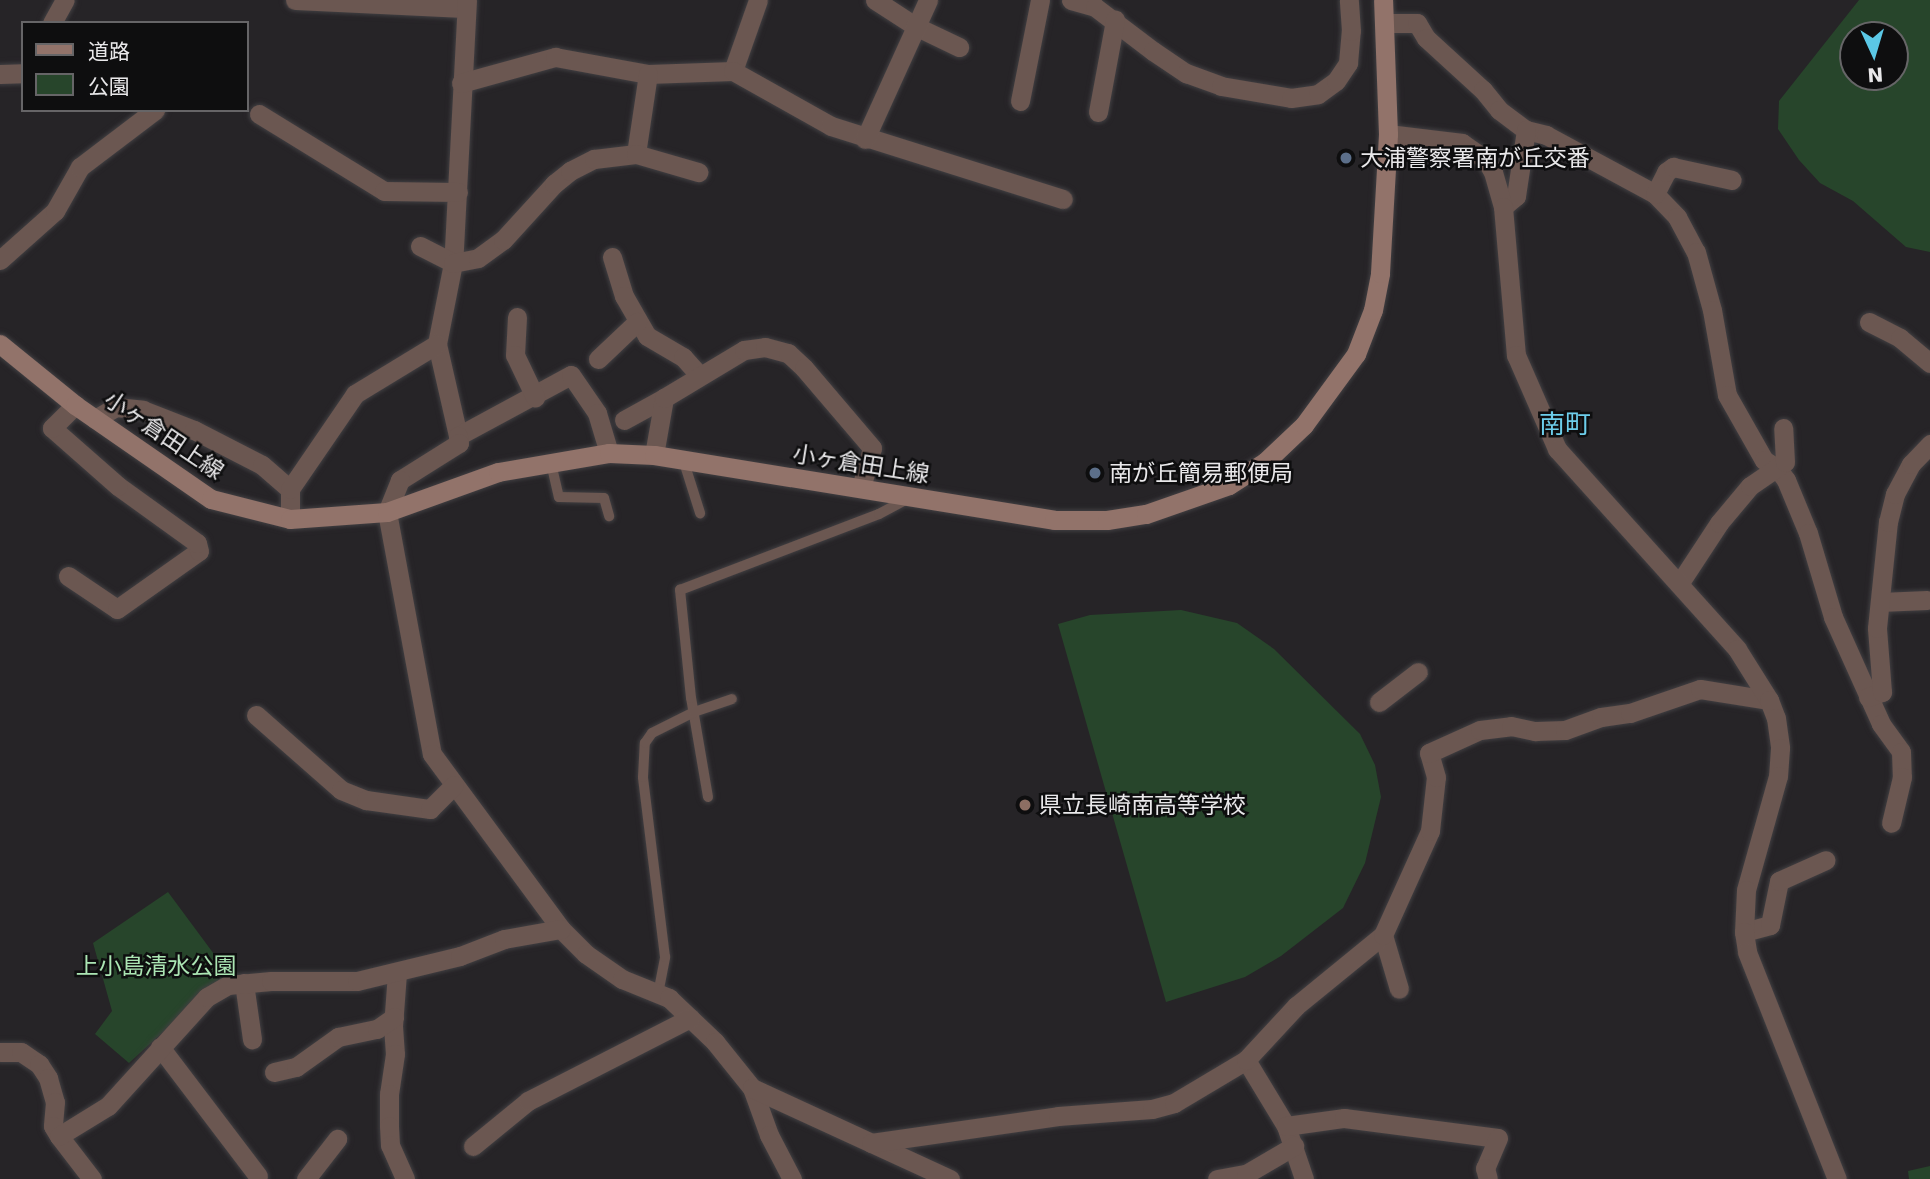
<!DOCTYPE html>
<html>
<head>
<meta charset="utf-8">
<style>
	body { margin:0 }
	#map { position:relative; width:1930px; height:1179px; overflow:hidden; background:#262427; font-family:"DejaVu Sans","Noto Sans JP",sans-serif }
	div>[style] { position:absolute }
	.green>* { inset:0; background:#27452b }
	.roads { filter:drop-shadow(0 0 2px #413f42) drop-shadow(0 0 2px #413f42) }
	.service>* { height:10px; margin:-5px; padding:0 5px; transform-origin:5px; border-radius:5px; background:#6b5751 }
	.minor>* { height:19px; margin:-9.5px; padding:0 9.5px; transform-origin:9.5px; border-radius:9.5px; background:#6b5751 }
	.tertiary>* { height:19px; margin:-9.5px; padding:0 9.5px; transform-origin:9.5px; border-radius:9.5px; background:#6b5751 }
	.secondary>* { height:19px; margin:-9.5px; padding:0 9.5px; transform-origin:9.5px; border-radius:9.5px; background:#92736a }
	.dots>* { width:19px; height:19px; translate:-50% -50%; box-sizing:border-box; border:4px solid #0e0e0f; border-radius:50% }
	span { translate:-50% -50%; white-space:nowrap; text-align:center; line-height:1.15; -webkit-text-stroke:5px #0e0e0f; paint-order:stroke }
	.poi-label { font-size:23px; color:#e9e8ea }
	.left { translate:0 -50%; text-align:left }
	.street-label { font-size:23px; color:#e9e8ea }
	.park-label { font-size:23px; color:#abe5b3 }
	.quarter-label { font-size:26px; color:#6dceeb }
	.legend { position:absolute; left:21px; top:21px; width:228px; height:91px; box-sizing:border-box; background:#0e0e0f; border:2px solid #666567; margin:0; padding:9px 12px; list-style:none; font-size:21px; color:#e9e8ea }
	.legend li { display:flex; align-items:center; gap:14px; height:35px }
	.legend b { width:35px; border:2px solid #666567 }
	.north { position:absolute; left:1839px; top:21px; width:70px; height:70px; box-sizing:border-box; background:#0e0e0f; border:2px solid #666567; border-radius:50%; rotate:176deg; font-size:19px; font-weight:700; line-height:28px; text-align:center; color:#e9e8ea }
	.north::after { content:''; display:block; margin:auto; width:24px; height:32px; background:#5bc8e6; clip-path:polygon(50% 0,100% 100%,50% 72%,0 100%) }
</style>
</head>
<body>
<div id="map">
	<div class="green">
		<div style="clip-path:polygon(evenodd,1859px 0,1930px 0,1930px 252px,1906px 247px,1853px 201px,1820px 183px,1799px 160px,1778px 129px,1779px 101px,1859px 0,1895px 35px,1895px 77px,1853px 77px,1853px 35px,1895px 35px)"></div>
		<div style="clip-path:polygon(1181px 610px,1237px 623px,1274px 649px,1360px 734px,1375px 765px,1381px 797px,1365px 863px,1343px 908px,1281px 956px,1245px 977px,1166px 1002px,1058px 624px,1090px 615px)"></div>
		<div style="clip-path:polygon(168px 892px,228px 973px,129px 1063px,95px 1034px,112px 1011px,93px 943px)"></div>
		<div style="clip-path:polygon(1930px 1166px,1930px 1179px,1909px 1179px,1908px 1171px)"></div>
	</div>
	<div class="roads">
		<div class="service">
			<div style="left:683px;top:459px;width:57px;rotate:72.5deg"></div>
			<div style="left:551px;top:463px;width:35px;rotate:77deg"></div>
			<div style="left:559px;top:497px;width:45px;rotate:1.3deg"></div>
			<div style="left:604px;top:498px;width:19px;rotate:74deg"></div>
			<div style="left:708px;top:797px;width:100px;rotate:-99.7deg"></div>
			<div style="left:691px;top:698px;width:109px;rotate:-95.8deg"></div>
			<div style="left:680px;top:590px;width:213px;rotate:-20.9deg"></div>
			<div style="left:879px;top:514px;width:34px;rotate:-28deg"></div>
			<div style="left:658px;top:994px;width:38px;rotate:-79deg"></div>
			<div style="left:665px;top:957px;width:181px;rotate:-97deg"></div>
			<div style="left:643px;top:777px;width:34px;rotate:-87deg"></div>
			<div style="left:645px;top:743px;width:12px;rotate:-55deg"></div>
			<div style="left:652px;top:733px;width:47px;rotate:-26.6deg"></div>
			<div style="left:694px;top:712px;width:40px;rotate:-18.9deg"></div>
		</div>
		<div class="minor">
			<div style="left:295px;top:0;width:170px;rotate:2.7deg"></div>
			<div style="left:467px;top:0;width:263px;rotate:93deg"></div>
			<div style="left:453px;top:263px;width:83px;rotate:101.2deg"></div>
			<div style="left:437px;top:344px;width:94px;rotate:77.1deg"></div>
			<div style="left:458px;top:436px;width:128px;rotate:-28.4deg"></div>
			<div style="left:571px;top:375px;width:46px;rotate:55.6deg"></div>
			<div style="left:597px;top:413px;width:42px;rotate:73.3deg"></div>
			<div style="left:875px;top:0;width:48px;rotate:33deg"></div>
			<div style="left:915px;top:26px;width:49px;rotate:25.5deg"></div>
			<div style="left:1071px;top:0;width:25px;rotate:16deg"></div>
			<div style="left:1095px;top:7px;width:73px;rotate:37.2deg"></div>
			<div style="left:1153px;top:51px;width:40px;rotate:34deg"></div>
			<div style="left:1186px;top:73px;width:37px;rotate:20deg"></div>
			<div style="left:1221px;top:86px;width:71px;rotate:9.7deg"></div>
			<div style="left:1291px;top:98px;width:27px;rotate:-8deg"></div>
			<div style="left:1318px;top:94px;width:22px;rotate:-36deg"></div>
			<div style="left:1336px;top:81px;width:22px;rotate:-56deg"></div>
			<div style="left:1348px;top:63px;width:32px;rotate:-85deg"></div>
			<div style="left:1351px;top:31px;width:31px;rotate:-94deg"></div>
			<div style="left:52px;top:23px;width:26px;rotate:-61deg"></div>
			<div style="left:1384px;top:23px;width:33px"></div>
			<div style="left:1417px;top:23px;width:17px;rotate:59deg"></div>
			<div style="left:1426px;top:38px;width:77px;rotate:42.4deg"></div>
			<div style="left:1483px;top:90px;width:26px;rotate:51deg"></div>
			<div style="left:1499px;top:110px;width:34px;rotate:37deg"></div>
			<div style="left:1526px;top:130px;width:21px;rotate:14deg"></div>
			<div style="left:1546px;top:135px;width:124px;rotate:28.4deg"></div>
			<div style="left:1655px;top:194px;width:32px;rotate:46deg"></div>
			<div style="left:1677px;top:217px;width:40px;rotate:62deg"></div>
			<div style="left:1696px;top:252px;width:60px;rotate:74.6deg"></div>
			<div style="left:1712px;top:310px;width:86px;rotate:80deg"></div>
			<div style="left:1727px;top:395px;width:75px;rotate:60.4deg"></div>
			<div style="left:1764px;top:460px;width:15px;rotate:32deg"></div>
			<div style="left:1777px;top:468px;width:15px;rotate:53deg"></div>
			<div style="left:1786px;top:480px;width:57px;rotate:67.5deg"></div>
			<div style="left:1808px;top:533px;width:88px;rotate:73.4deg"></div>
			<div style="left:1833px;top:617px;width:117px;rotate:65.8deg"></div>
			<div style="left:1881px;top:724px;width:34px;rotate:54deg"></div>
			<div style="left:1901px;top:752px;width:25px;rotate:88deg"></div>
			<div style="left:1902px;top:777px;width:47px;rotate:103.4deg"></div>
			<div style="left:733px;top:71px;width:75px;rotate:-70.6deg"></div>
			<div style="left:0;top:74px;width:23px;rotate:-2deg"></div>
			<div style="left:461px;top:83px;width:98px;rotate:-15.5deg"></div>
			<div style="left:555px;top:57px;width:95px;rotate:10.4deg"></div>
			<div style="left:648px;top:74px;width:85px;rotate:-2deg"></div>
			<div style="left:733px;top:71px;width:112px;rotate:29.3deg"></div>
			<div style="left:831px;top:126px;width:243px;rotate:17.5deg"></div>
			<div style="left:1020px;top:101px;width:103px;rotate:-78.8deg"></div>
			<div style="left:1098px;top:112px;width:94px;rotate:-79.5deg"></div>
			<div style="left:259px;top:114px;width:147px;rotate:31.6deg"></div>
			<div style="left:384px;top:191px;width:74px;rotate:0.8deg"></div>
			<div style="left:865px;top:139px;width:153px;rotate:-65.6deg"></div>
			<div style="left:636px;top:154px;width:81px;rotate:-81.5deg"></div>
			<div style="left:1655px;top:194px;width:25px;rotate:-63deg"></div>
			<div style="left:1666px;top:172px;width:9px;rotate:-36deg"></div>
			<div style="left:1673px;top:167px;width:60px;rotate:12.4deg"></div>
			<div style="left:1503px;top:207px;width:17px;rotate:-40deg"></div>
			<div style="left:1516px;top:196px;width:67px;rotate:-81.4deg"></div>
			<div style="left:420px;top:246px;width:37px;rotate:27deg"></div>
			<div style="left:453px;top:263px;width:25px;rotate:-11deg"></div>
			<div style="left:478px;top:258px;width:31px;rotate:-36deg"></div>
			<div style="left:503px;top:240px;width:76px;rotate:-47.7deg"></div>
			<div style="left:554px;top:184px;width:21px;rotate:-39deg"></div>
			<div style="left:570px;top:171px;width:27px;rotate:-27deg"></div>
			<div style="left:594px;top:159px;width:42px;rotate:-6.8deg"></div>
			<div style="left:636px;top:154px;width:65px;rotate:16.2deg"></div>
			<div style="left:612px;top:257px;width:41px;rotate:72.9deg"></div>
			<div style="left:624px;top:296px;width:46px;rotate:60.1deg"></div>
			<div style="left:647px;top:336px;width:42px;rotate:30.3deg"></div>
			<div style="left:683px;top:357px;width:25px;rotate:48deg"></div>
			<div style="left:0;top:260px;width:74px;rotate:-41.7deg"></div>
			<div style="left:55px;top:211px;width:51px;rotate:-60.4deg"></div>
			<div style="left:80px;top:167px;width:94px;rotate:-37.2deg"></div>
			<div style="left:517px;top:317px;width:38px;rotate:93deg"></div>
			<div style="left:515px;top:355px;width:47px;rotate:64.5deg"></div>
			<div style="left:1869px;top:322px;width:35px;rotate:27deg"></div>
			<div style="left:1900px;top:338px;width:39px;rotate:40deg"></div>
			<div style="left:598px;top:359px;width:54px;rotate:-43.5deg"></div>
			<div style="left:95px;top:419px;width:24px;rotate:-30deg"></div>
			<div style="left:116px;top:407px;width:27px;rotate:6deg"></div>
			<div style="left:143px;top:410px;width:55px;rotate:21.4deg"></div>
			<div style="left:194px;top:430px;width:76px;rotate:27.2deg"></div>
			<div style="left:262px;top:465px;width:37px;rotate:41deg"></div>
			<div style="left:624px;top:420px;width:46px;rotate:-28.8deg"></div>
			<div style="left:458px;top:436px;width:7px;rotate:82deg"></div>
			<div style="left:459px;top:443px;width:70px;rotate:147.9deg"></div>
			<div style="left:400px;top:480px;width:35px;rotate:112deg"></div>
			<div style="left:387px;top:512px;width:246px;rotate:79.5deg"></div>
			<div style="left:432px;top:754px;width:217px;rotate:53.6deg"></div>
			<div style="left:561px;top:929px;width:35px;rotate:45deg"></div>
			<div style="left:586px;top:954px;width:44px;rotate:34.8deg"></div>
			<div style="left:622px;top:979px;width:51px;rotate:22deg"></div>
			<div style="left:669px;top:998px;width:64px;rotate:43.7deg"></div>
			<div style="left:715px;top:1042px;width:59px;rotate:51.2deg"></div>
			<div style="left:752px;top:1088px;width:50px;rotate:70.1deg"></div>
			<div style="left:769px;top:1135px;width:50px;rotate:62.4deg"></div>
			<div style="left:654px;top:455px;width:58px;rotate:-80deg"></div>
			<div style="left:664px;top:398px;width:93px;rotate:-31deg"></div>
			<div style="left:744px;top:350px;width:21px;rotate:-8deg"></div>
			<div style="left:765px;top:347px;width:24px;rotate:15deg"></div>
			<div style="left:788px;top:353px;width:22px;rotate:43deg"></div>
			<div style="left:804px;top:368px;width:105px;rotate:49.6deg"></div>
			<div style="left:872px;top:448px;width:41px;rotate:105.4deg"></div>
			<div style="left:290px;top:519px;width:30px;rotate:-90deg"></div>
			<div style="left:290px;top:489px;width:115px;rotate:-55.6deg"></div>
			<div style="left:355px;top:394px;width:96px;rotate:-31.4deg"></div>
			<div style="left:68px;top:576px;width:59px;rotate:34deg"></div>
			<div style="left:117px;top:609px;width:100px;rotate:-35.3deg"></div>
			<div style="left:199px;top:551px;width:8px;rotate:-104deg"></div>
			<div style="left:197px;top:543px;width:97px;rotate:-144.2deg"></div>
			<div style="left:118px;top:486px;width:88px;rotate:-138.7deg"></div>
			<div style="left:52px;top:428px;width:33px;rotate:-45deg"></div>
			<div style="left:1679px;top:584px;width:73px;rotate:-56.7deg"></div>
			<div style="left:1719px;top:523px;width:48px;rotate:-50deg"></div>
			<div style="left:1750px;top:486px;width:42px;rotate:-34.4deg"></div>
			<div style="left:1785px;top:462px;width:34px;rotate:-93deg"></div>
			<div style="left:1880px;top:602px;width:47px;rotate:-2.4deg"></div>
			<div style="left:1868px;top:697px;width:15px;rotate:-20deg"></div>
			<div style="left:1882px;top:692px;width:64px;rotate:-94.5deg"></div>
			<div style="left:1877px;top:628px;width:107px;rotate:-84.1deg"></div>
			<div style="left:1888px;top:522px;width:29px;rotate:-76deg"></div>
			<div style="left:1895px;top:494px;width:34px;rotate:-62deg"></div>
			<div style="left:1911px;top:464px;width:28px;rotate:-46deg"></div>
			<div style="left:1379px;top:702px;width:49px;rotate:-37.6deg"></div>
			<div style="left:256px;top:715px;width:113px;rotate:41.4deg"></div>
			<div style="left:341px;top:790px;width:27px;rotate:22deg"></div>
			<div style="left:366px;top:800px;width:65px;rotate:8deg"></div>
			<div style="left:430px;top:809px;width:34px;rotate:-45deg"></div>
			<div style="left:1744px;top:932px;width:27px;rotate:-15deg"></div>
			<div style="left:1770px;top:925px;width:45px;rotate:-78.4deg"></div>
			<div style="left:1779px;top:881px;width:51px;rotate:-24.1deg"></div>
			<div style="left:1383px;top:935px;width:56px;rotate:73.5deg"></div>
			<div style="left:397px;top:973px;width:53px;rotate:94.3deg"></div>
			<div style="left:393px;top:1026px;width:28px;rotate:86deg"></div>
			<div style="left:395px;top:1054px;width:40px;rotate:98.5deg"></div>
			<div style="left:389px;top:1094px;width:32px;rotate:90deg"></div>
			<div style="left:389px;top:1126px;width:19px;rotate:87deg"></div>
			<div style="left:390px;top:1145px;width:37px;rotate:66deg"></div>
			<div style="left:244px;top:983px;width:57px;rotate:81.9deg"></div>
			<div style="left:160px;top:1047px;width:162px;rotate:52.8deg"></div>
			<div style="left:0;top:1052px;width:21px"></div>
			<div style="left:21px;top:1052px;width:22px;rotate:34deg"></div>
			<div style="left:39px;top:1064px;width:17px;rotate:57deg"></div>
			<div style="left:48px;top:1078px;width:25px;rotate:74deg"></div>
			<div style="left:55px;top:1102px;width:24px;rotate:95deg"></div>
			<div style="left:53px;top:1126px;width:12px;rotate:59deg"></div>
			<div style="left:1246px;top:1060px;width:77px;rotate:58.8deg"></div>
			<div style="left:1286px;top:1126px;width:56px;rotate:71.2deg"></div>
			<div style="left:274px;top:1072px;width:23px;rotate:-13deg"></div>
			<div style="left:296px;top:1067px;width:52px;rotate:-35.5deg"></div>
			<div style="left:338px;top:1037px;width:40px;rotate:-12deg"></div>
			<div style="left:377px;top:1029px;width:21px;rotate:-35deg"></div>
			<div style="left:752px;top:1088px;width:218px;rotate:24.7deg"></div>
			<div style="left:1286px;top:1126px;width:59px;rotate:-7.9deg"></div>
			<div style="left:1344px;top:1118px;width:155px;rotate:7.4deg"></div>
			<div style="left:1498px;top:1138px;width:33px;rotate:113deg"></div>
			<div style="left:1485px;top:1168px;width:11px;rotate:75deg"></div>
			<div style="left:871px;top:1143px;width:189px;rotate:-8.2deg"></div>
			<div style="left:1058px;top:1116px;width:94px;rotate:-4.3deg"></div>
			<div style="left:1152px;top:1109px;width:23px;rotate:-15deg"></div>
			<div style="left:1174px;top:1103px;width:84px;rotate:-30.8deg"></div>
			<div style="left:1246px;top:1060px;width:74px;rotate:-47.2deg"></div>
			<div style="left:1296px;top:1006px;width:112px;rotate:-39.2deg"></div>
			<div style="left:1383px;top:935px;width:114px;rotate:-65.7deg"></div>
			<div style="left:1430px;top:831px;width:54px;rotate:-83.7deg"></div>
			<div style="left:1436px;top:777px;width:25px;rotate:-106deg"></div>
			<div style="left:1429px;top:753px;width:56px;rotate:-24.3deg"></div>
			<div style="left:1480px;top:730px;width:31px;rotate:-7deg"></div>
			<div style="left:1511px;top:726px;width:25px;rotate:12deg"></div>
			<div style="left:1535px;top:731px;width:30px;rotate:-2deg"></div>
			<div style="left:1565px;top:730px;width:38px;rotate:-20deg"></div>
			<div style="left:1601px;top:717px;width:29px;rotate:-8deg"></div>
			<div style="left:1630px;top:713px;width:74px;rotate:-18.9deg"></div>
			<div style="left:1700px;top:689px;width:70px;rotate:9.1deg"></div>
			<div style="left:473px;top:1146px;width:71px;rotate:-39.3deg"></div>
			<div style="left:528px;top:1101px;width:182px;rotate:-27.1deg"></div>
			<div style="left:92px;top:1179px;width:54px;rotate:-127.5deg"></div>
			<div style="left:59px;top:1136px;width:57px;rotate:-31.5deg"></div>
			<div style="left:108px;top:1106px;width:147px;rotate:-47.8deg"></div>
			<div style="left:207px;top:997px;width:24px;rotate:-30deg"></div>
			<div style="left:228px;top:985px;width:43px;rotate:-5.3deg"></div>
			<div style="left:271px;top:981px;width:86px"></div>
			<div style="left:357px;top:981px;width:106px;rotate:-13.6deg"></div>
			<div style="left:460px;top:956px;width:47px;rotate:-21.1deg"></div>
			<div style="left:504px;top:939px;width:58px;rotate:-10deg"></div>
			<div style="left:306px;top:1179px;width:51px;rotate:-52.2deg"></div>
			<div style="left:1217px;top:1179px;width:29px;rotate:-10deg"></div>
			<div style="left:1246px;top:1174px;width:56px;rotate:-30.3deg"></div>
		</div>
		<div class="tertiary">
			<div style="left:1388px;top:134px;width:75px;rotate:6.9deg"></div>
			<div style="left:1462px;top:143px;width:29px;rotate:35deg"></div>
			<div style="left:1486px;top:160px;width:14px;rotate:60deg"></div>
			<div style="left:1493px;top:172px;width:36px;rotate:74deg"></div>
			<div style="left:1503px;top:207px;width:149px;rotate:85deg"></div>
			<div style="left:1516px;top:355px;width:103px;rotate:66.4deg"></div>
			<div style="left:1557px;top:449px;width:269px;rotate:48deg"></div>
			<div style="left:1737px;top:649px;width:60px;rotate:57.9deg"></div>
			<div style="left:1769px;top:700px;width:19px;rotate:69deg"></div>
			<div style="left:1776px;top:718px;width:30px;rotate:82deg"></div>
			<div style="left:1780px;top:748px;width:28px;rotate:94deg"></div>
			<div style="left:1778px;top:776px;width:118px;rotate:105.7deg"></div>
			<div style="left:1746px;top:890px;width:42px;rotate:92.7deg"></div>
			<div style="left:1744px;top:932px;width:20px;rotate:81deg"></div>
			<div style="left:1747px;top:952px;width:244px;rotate:68.4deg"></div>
		</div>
		<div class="secondary">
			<div style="left:0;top:344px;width:97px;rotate:39.1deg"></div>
			<div style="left:75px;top:405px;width:165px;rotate:34.7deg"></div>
			<div style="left:211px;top:499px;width:81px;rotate:14.2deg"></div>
			<div style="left:290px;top:519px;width:97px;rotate:-4.1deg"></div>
			<div style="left:387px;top:512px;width:118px;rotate:-19.8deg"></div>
			<div style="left:498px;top:472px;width:113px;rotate:-9.7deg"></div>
			<div style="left:609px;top:453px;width:45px;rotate:2.5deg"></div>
			<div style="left:654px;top:455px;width:405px;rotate:9.2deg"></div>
			<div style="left:1054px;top:520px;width:53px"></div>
			<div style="left:1107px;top:520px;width:39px;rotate:-9deg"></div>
			<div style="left:1146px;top:514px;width:88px;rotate:-19.3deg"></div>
			<div style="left:1229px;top:485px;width:43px;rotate:-32.6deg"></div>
			<div style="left:1265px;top:462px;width:54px;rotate:-43.5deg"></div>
			<div style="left:1304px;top:425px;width:88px;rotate:-53.8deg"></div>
			<div style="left:1356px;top:354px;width:47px;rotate:-68.9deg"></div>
			<div style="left:1373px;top:310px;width:38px;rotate:-79deg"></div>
			<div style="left:1380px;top:273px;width:139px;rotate:-86.7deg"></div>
			<div style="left:1388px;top:134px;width:134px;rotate:-92.1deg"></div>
		</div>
	</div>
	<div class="dots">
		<div style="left:1346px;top:158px;background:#5c6f8a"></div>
		<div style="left:1095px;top:473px;background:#5c6f8a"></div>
		<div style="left:1025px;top:805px;background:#8d6e63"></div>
	</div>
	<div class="poi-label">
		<span class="left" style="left:1360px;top:158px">大浦警察署南が丘交番</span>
		<span class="left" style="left:1109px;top:473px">南が丘簡易郵便局</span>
		<span class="left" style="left:1039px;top:805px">県立長崎南高等学校</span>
	</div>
	<div class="street-label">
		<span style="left:164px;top:435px;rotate:34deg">小ヶ倉田上線</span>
		<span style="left:861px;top:464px;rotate:9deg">小ヶ倉田上線</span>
	</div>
	<div class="park-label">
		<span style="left:156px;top:966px">上小島清水公園</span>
	</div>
	<div class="quarter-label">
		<span style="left:1565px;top:425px">南町</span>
	</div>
	<ul class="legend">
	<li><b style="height:9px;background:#92736a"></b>道路</li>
	<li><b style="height:19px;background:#27452b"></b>公園</li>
	</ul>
	<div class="north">N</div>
</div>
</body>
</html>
